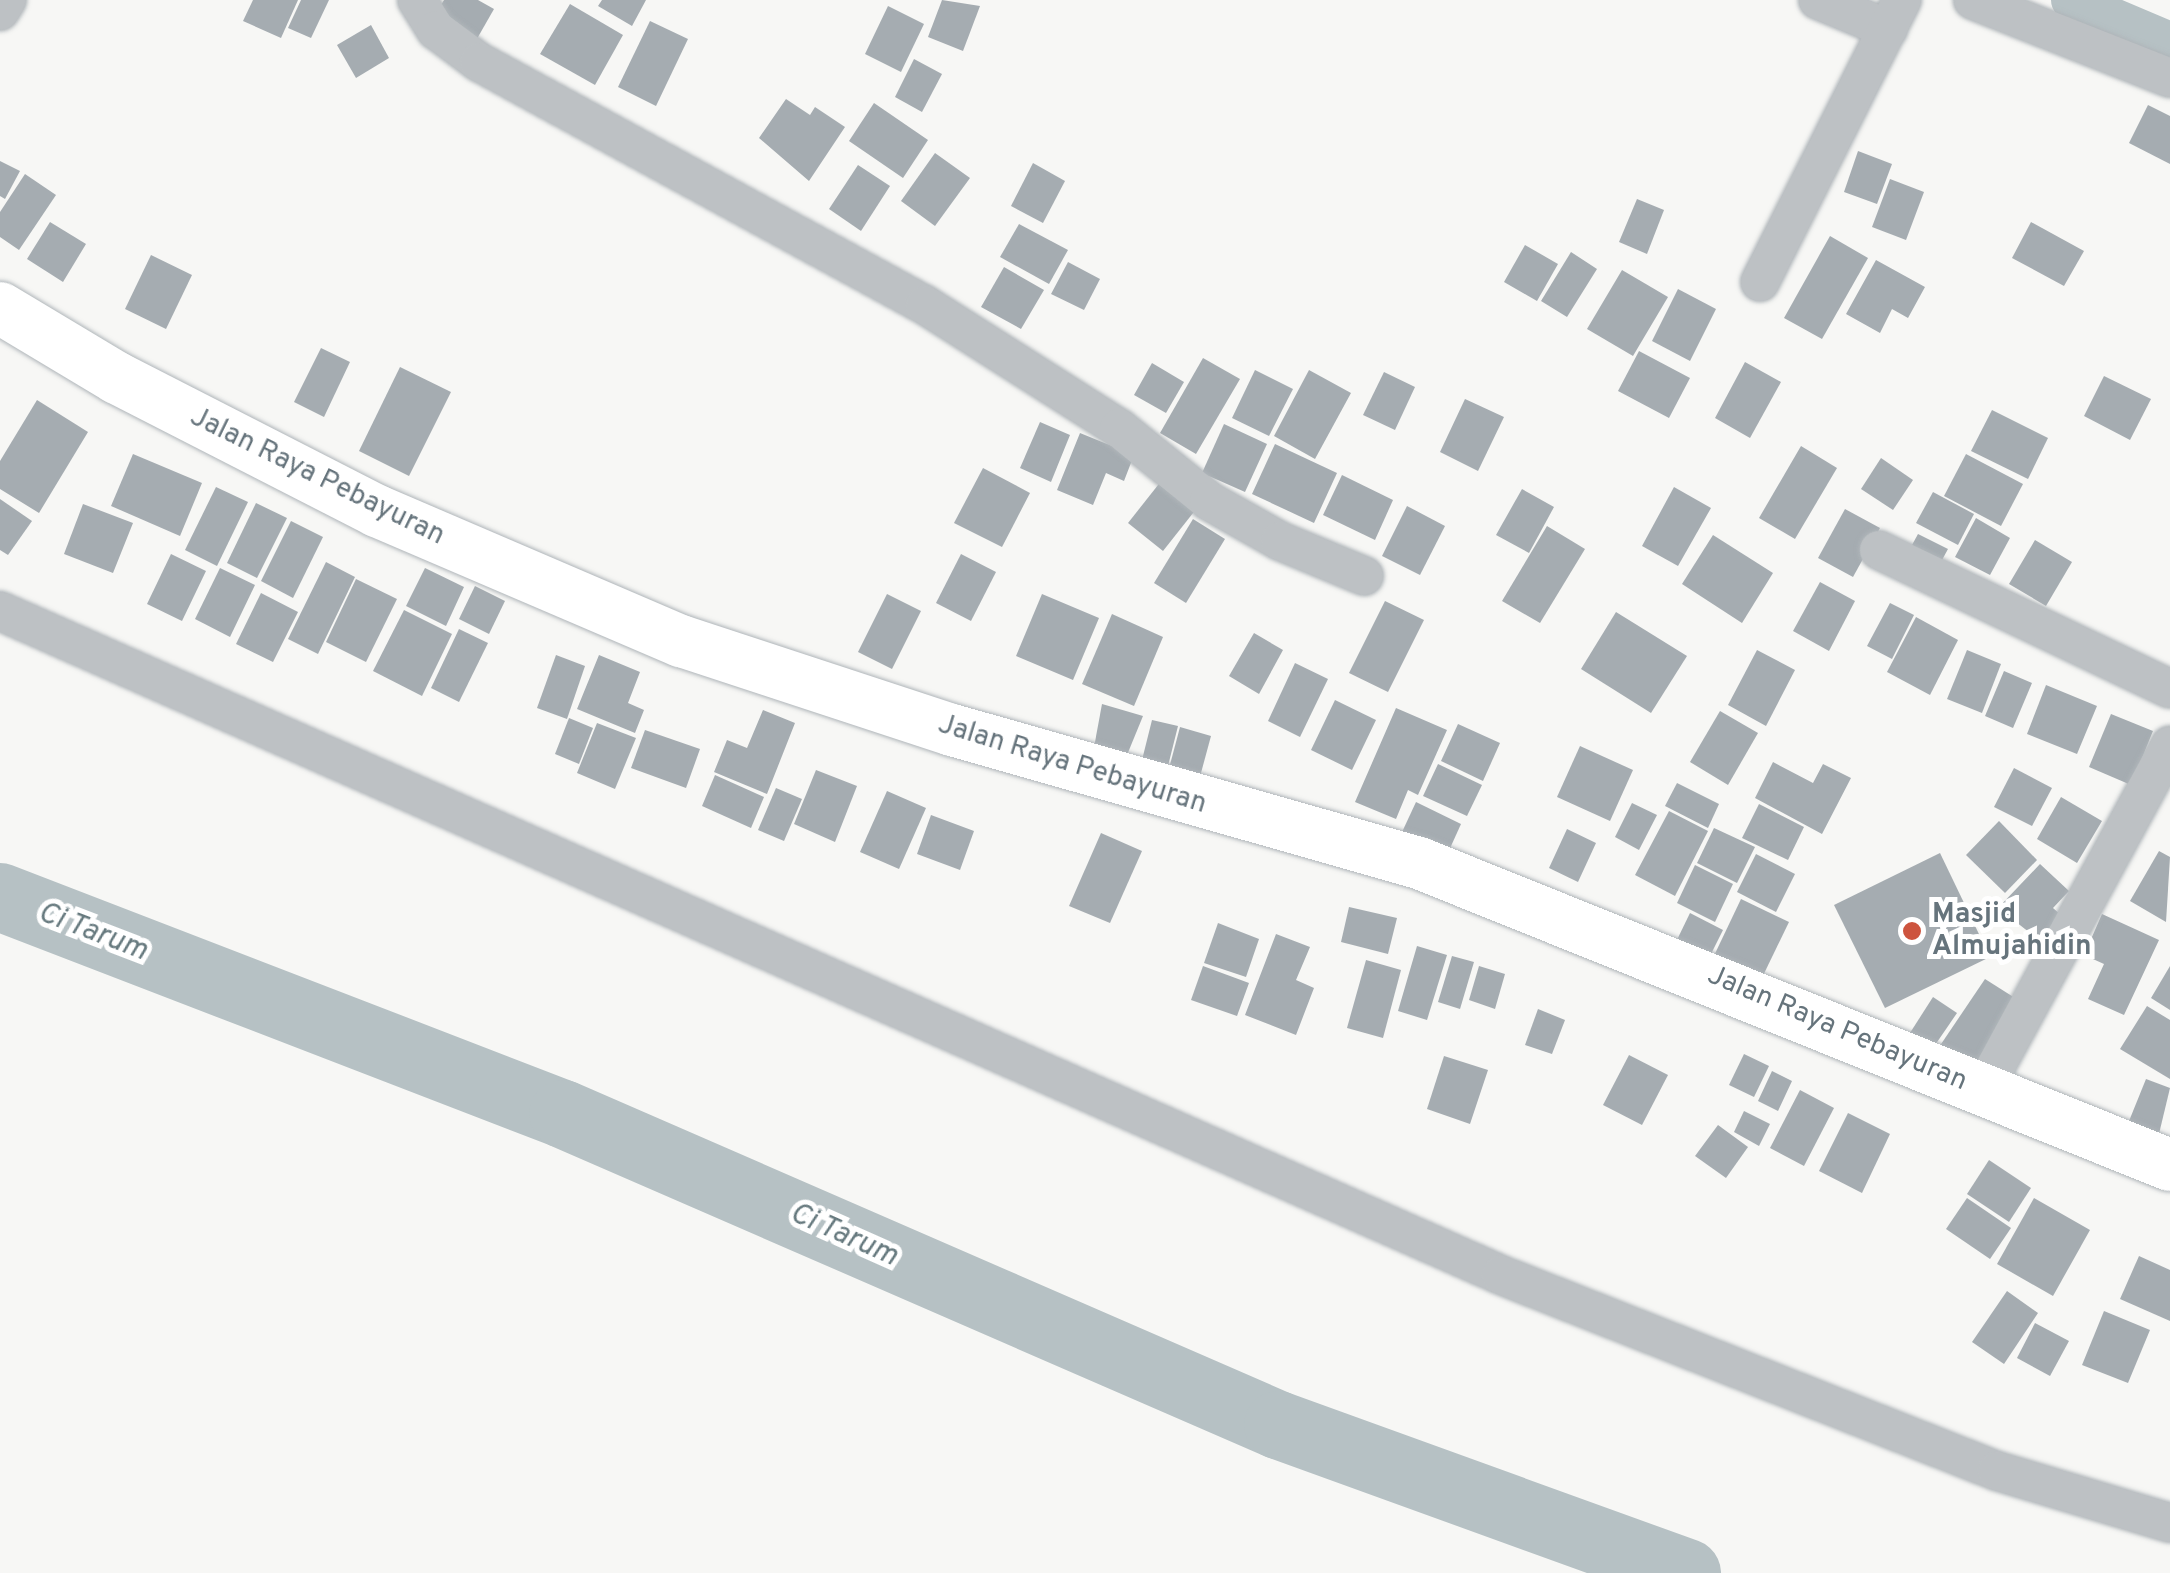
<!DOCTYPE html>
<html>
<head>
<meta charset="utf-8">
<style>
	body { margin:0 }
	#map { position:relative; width:2170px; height:1573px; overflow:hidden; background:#f7f7f5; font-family:Overpass,sans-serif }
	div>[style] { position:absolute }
	.canal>* { height:40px; margin:-20px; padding:0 20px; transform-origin:20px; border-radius:20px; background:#b6c1c4 }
	.river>* { height:68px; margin:-34px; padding:0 34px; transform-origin:34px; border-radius:34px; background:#b6c1c4 }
	.building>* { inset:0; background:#a5acb1 }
	.roads { filter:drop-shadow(0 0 2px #afb5b9) drop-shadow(0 0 2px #afb5b9) }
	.street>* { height:38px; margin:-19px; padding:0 19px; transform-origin:19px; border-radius:19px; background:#bdc1c4 }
	.secondary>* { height:52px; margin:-26px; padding:0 26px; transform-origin:26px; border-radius:26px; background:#fff }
	.dots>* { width:28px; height:28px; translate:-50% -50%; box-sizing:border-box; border:5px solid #fff; border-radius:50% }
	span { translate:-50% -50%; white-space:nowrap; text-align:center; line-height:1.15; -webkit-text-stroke:10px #fff; paint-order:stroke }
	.street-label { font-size:28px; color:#66747c }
	.poi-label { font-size:28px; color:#66747c; font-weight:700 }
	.left { translate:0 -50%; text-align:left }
	.water-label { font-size:30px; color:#66797e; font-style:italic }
</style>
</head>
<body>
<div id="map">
	<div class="canal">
		<div style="left:2071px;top:0;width:108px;rotate:23deg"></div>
	</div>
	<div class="river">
		<div style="left:0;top:897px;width:603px;rotate:21.08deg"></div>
		<div style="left:563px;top:1114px;width:780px;rotate:23.51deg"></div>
		<div style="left:1278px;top:1425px;width:435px;rotate:19.9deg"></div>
	</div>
	<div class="building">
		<div style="clip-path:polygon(253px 0,298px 0,281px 38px,243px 21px)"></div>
		<div style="clip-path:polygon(301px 0,329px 0,311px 38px,288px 28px)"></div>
		<div style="clip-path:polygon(444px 0,478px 0,494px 9px,474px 44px,432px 20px)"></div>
		<div style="clip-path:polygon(602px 0,646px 0,632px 26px,598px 6px)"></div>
		<div style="clip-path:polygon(942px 0,980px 6px,963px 51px,928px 37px)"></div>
		<div style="clip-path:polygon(570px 4px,623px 35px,595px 85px,540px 54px)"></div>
		<div style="clip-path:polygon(888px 6px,924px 24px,901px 72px,865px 54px)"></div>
		<div style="clip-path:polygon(650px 21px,688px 39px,656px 106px,618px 87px)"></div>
		<div style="clip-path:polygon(371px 25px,389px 58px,356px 78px,337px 45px)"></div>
		<div style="clip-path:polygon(914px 59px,942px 74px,922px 112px,895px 97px)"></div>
		<div style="clip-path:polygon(786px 99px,810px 115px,815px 107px,845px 127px,809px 181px,759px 138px)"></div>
		<div style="clip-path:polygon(874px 103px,928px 140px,903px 178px,849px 141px)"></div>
		<div style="clip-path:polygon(2148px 105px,2170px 116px,2170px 164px,2129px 143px)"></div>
		<div style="clip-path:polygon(1858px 151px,1892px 164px,1877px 204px,1844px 192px)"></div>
		<div style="clip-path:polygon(935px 153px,970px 178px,935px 226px,901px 201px)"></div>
		<div style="clip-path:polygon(0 161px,20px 171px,5px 199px,0 196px)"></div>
		<div style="clip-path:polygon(1033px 163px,1065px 181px,1043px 223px,1011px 206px)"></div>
		<div style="clip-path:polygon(858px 165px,890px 186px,861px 231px,829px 209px)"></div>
		<div style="clip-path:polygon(25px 174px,56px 195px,19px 250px,0 237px,0 212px)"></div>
		<div style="clip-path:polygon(1890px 179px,1924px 192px,1906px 240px,1872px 227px)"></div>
		<div style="clip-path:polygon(1637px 199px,1664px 210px,1647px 254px,1619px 242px)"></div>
		<div style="clip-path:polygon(50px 222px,86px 244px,63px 282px,27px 259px)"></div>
		<div style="clip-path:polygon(2031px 222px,2084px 251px,2064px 286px,2012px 258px)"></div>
		<div style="clip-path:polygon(1019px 224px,1068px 250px,1049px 284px,1000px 257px)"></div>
		<div style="clip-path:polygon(1830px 236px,1868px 258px,1822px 339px,1784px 318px)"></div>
		<div style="clip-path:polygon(1525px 245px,1558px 264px,1537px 301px,1504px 282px)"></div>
		<div style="clip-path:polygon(1571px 252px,1597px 269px,1567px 317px,1541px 301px)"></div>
		<div style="clip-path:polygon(151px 255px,192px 275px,166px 329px,125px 309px)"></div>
		<div style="clip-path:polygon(1876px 260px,1925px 287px,1908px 318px,1892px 309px,1880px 333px,1846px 314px)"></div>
		<div style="clip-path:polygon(1068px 262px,1100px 279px,1084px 310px,1051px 294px)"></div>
		<div style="clip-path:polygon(1004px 267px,1044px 290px,1021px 329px,981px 307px)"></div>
		<div style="clip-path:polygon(1622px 270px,1668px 297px,1633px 356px,1587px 329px)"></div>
		<div style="clip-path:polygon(1678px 289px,1716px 309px,1690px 361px,1652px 341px)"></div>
		<div style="clip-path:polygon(321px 348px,350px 362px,324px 417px,294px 402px)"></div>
		<div style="clip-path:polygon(1639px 351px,1690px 378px,1669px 418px,1618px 391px)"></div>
		<div style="clip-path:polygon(1203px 358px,1240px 379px,1196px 454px,1160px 433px)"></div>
		<div style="clip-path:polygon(1745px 362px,1781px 382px,1750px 438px,1715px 418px)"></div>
		<div style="clip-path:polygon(1152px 363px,1184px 382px,1166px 413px,1134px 395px)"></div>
		<div style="clip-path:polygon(400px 367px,451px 392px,409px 476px,359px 451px)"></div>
		<div style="clip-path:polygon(1255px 370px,1293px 389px,1269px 436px,1232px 418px)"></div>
		<div style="clip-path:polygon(1309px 370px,1351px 393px,1315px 459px,1274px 436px)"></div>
		<div style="clip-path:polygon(1384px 372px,1415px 387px,1395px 430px,1363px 415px)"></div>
		<div style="clip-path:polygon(2104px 376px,2151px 399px,2130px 440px,2084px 416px)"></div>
		<div style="clip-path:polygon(1465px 399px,1504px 417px,1478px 471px,1440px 452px)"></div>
		<div style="clip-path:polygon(37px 400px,88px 432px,39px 513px,0 489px,0 461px)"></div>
		<div style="clip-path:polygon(1992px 410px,2048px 438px,2028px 479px,1971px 451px)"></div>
		<div style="clip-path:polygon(1040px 422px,1070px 435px,1051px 482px,1020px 468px)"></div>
		<div style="clip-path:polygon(1224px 424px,1267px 444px,1245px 492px,1202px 473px)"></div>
		<div style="clip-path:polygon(1080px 433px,1134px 455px,1124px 481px,1106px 473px,1093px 505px,1057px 490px)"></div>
		<div style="clip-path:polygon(1275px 444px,1337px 473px,1314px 523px,1252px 494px)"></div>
		<div style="clip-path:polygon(1801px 446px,1837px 468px,1795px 539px,1759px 518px)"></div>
		<div style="clip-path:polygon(133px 454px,202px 483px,180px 536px,111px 506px)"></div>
		<div style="clip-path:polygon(1966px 454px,2023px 484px,2001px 526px,1944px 496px)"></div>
		<div style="clip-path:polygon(1881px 458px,1913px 480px,1893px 510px,1861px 489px)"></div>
		<div style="clip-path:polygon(983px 468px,1030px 493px,1002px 547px,954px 523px)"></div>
		<div style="clip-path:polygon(1342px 475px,1393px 500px,1375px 540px,1323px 515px)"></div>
		<div style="clip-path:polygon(1162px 480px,1197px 508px,1163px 551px,1128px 523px)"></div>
		<div style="clip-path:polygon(216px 487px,248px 502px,217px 566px,185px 550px)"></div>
		<div style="clip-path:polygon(1674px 487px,1711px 508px,1678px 566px,1642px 546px)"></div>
		<div style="clip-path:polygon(1522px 489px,1554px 507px,1529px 553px,1496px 535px)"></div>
		<div style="clip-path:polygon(1933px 492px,1974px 514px,1958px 545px,1916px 523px)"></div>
		<div style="clip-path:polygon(0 499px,32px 521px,8px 555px,0 550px)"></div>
		<div style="clip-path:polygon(256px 503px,287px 518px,257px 578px,227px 563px)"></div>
		<div style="clip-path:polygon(83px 504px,133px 523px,113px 573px,64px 554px)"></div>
		<div style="clip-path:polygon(1407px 506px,1445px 526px,1420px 575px,1382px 556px)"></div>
		<div style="clip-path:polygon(1845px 509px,1880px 528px,1853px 577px,1818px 558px)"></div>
		<div style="clip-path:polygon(1976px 518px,2010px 538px,1990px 575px,1955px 557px)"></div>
		<div style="clip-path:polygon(1193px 519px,1225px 539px,1186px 603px,1154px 583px)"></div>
		<div style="clip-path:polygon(291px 521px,323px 537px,293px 598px,261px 581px)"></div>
		<div style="clip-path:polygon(1547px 526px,1585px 549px,1540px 623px,1502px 601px)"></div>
		<div style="clip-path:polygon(1918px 534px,1948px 549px,1936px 571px,1906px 556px)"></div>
		<div style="clip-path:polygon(1713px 535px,1773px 573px,1742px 623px,1682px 584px)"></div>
		<div style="clip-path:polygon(2035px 540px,2072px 562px,2046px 606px,2009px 584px)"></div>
		<div style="clip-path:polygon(171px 554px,206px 571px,182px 621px,147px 604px)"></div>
		<div style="clip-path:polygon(961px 554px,996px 572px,971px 621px,936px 603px)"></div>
		<div style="clip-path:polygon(326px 562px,355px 577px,318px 654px,288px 639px)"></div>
		<div style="clip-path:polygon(220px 568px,255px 585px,230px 637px,195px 619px)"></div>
		<div style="clip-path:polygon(425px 568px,464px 587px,446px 626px,406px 606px)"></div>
		<div style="clip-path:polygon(356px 579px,397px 599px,366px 662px,326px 642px)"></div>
		<div style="clip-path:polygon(1820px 582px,1855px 601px,1829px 651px,1793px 631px)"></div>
		<div style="clip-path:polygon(475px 586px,505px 601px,489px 634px,459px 619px)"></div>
		<div style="clip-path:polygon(261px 593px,298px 612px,273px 662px,236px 644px)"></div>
		<div style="clip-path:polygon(887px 594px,921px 611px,892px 669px,858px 652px)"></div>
		<div style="clip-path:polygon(1042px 594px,1099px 618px,1073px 680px,1016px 656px)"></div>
		<div style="clip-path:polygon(1385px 601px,1424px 620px,1388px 692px,1349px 673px)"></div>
		<div style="clip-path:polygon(1890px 603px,1914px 615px,1892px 659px,1867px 646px)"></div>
		<div style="clip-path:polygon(404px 610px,452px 634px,422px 696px,373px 671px)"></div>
		<div style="clip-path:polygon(1616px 612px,1687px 656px,1651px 713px,1581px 669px)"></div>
		<div style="clip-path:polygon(1112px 614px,1163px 637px,1134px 706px,1082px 684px)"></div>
		<div style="clip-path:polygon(1916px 617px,1958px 640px,1930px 695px,1887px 672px)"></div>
		<div style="clip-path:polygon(459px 629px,488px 643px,459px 702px,431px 688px)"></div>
		<div style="clip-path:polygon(1254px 633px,1283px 650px,1259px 694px,1229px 676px)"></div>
		<div style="clip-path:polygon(1757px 650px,1795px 670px,1766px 726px,1728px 705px)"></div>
		<div style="clip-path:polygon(1967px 650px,2001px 664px,1982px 713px,1947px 699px)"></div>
		<div style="clip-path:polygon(556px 655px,585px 666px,567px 719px,537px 708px)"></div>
		<div style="clip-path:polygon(599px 655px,640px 672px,628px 703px,644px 710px,635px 733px,577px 709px)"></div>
		<div style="clip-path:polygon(1295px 663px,1328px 679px,1300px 737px,1268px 721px)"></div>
		<div style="clip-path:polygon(2004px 671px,2032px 683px,2013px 728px,1985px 716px)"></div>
		<div style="clip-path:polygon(2046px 685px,2097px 706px,2077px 754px,2027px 734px)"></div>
		<div style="clip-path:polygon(1335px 700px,1376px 720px,1352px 770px,1311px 750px)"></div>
		<div style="clip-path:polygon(1102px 704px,1143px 716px,1118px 777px,1090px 769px)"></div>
		<div style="clip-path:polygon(1396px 708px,1447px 730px,1418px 795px,1408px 790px,1396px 819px,1355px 802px)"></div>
		<div style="clip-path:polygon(763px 710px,795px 723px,767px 794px,714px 772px,727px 740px,747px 748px)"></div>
		<div style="clip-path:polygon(1720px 711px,1758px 733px,1728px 785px,1690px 762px)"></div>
		<div style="clip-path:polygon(2111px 714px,2153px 731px,2131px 785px,2089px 767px)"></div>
		<div style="clip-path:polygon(569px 718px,593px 728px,579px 764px,555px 754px)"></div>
		<div style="clip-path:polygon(1152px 720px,1178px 726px,1168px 766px,1142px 760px)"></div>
		<div style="clip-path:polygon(597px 723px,636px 738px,615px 789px,577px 773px)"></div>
		<div style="clip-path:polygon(1458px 724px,1500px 743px,1483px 781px,1441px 761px)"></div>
		<div style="clip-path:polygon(1180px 727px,1211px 736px,1198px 784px,1167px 776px)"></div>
		<div style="clip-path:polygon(645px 730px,700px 749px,686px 788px,631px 768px)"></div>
		<div style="clip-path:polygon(1580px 746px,1633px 770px,1610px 821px,1557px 797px)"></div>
		<div style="clip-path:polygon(1773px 762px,1813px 783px,1823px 764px,1851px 778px,1822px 834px,1755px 798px)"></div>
		<div style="clip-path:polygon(1438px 764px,1482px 785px,1467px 816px,1423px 796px)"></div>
		<div style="clip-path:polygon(2014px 768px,2052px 788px,2032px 826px,1994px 807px)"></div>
		<div style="clip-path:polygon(816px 770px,857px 786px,835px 842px,794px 824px)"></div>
		<div style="clip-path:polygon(715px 775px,764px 797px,751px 828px,702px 806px)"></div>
		<div style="clip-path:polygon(1677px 783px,1719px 804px,1708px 828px,1665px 806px)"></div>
		<div style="clip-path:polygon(776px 788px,802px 799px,784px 841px,758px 830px)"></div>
		<div style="clip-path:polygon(887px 791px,926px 808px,899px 869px,860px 852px)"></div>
		<div style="clip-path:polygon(2061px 797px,2102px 821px,2077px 863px,2037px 839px)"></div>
		<div style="clip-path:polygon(1416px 802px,1461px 824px,1442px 866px,1396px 845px)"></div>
		<div style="clip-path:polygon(1632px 803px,1657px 815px,1639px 850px,1615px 837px)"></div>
		<div style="clip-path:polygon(1759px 804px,1804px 827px,1788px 860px,1742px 838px)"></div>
		<div style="clip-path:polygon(1669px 811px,1708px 831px,1675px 896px,1635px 875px)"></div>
		<div style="clip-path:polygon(931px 815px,974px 831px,960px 870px,917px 854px)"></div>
		<div style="clip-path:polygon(1999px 821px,2037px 860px,2005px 893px,1966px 855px)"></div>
		<div style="clip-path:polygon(1714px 828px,1755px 847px,1737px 883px,1697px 863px)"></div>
		<div style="clip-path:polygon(1567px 829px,1596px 843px,1578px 882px,1549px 868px)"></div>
		<div style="clip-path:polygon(1101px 833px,1142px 851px,1110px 923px,1069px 906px)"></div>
		<div style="clip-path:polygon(2159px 851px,2170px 857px,2166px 922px,2130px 901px)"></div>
		<div style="clip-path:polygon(1940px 853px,1990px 957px,1885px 1008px,1834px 905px)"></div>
		<div style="clip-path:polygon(1756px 854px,1795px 874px,1776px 912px,1737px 892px)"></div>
		<div style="clip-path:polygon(2040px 864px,2069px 891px,2053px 908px,2070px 923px,2048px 947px,1998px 908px)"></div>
		<div style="clip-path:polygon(1695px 865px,1733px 884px,1715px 922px,1677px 903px)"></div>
		<div style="clip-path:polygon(1741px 899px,1789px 922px,1758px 986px,1711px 962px)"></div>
		<div style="clip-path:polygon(1349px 907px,1397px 918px,1388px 954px,1341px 942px)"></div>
		<div style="clip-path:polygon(1690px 913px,1723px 930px,1707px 962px,1674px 946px)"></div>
		<div style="clip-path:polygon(2102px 914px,2159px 940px,2124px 1015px,2088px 999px,2104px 964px,2084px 955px)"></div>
		<div style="clip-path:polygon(1218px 923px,1259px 939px,1246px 977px,1204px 963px)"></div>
		<div style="clip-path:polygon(1276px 934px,1310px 947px,1296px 980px,1314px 988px,1296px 1035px,1245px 1015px)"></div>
		<div style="clip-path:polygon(1417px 946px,1447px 955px,1427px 1020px,1398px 1011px)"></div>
		<div style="clip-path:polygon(1452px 956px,1474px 962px,1460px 1009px,1438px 1002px)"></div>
		<div style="clip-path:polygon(1366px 960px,1401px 970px,1383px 1038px,1347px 1028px)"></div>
		<div style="clip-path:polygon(1203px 966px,1249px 983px,1237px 1016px,1191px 1000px)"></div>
		<div style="clip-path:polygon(1479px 966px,1505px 974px,1495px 1009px,1469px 1000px)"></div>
		<div style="clip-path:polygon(2170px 966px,2170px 1010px,2151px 998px)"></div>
		<div style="clip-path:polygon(1985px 979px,2015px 998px,1977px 1084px,1933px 1056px)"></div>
		<div style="clip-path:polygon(1933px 997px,1957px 1013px,1931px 1051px,1908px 1036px)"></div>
		<div style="clip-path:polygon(2147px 1006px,2170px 1020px,2170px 1079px,2120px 1049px)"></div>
		<div style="clip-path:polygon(1538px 1009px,1565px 1020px,1552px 1054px,1525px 1045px)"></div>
		<div style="clip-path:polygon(1744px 1054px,1769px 1066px,1754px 1097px,1729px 1085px)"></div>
		<div style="clip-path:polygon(1629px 1055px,1668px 1075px,1642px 1125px,1603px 1105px)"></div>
		<div style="clip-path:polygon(1444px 1056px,1488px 1070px,1470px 1124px,1427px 1109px)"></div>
		<div style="clip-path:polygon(1772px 1071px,1792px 1081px,1778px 1111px,1758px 1101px)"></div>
		<div style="clip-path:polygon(2146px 1079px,2170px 1088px,2158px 1138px,2127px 1126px)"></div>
		<div style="clip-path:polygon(1800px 1090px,1834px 1108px,1804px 1166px,1770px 1148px)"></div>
		<div style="clip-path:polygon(1744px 1111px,1770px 1124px,1759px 1146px,1734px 1132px)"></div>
		<div style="clip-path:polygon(1848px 1113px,1890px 1134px,1862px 1193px,1819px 1171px)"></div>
		<div style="clip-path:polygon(1718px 1125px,1748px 1147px,1726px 1178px,1695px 1156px)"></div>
		<div style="clip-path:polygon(1989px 1160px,2031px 1188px,2009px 1222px,1967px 1194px)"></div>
		<div style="clip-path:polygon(1967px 1198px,2011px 1228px,1990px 1259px,1946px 1229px)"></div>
		<div style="clip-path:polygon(2034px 1198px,2090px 1230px,2053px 1296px,1997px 1264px)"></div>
		<div style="clip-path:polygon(2139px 1256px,2170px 1270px,2170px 1321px,2120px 1299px)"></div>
		<div style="clip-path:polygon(2007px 1291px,2038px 1313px,2004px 1364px,1972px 1342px)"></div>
		<div style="clip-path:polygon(2104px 1311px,2150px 1330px,2128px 1383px,2082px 1365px)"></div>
		<div style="clip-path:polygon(2035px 1323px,2069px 1341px,2050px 1376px,2017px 1358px)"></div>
	</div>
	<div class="roads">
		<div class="street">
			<div style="left:417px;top:0;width:36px;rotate:58deg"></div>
			<div style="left:436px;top:30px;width:54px;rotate:36.7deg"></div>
			<div style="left:479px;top:62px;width:508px;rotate:28.58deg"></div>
			<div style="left:925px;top:305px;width:230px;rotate:32.4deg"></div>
			<div style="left:1119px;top:428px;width:116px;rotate:39deg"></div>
			<div style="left:1209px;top:501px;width:81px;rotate:29.4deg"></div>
			<div style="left:1280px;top:541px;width:91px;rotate:22.6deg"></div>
			<div style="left:1818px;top:0;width:76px;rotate:22.5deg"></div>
			<div style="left:1973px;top:0;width:212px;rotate:21.6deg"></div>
			<div style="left:0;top:11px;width:13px;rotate:-58deg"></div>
			<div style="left:1760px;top:282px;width:316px;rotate:-63.3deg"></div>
			<div style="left:1879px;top:550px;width:322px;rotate:25.5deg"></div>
			<div style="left:0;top:611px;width:1641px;rotate:23.86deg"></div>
			<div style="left:1501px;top:1275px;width:533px;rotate:21.56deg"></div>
			<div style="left:1997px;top:1471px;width:181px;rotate:16.7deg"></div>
			<div style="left:1983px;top:1090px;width:392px;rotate:-61.5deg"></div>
		</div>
		<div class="secondary">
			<div style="left:0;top:308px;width:136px;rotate:30.9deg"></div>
			<div style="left:117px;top:378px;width:292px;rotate:27.1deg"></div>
			<div style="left:377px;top:511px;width:331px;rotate:23.2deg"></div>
			<div style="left:681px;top:641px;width:285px;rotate:18.2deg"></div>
			<div style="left:952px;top:730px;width:486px;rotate:15.9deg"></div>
			<div style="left:1419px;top:863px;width:809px;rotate:21.91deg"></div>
		</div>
	</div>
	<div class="dots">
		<div style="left:1912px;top:931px;background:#cd543e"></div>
	</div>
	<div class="street-label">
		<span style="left:317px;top:477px;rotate:26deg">Jalan Raya Pebayuran</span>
		<span style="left:1072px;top:765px;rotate:17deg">Jalan Raya Pebayuran</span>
		<span style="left:1837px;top:1029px;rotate:23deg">Jalan Raya Pebayuran</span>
	</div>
	<div class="poi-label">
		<span class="left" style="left:1932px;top:931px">Masjid<br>Almujahidin</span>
	</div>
	<div class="water-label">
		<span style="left:92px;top:933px;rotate:21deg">Ci Tarum</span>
		<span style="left:843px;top:1236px;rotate:24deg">Ci Tarum</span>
	</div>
</div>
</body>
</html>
